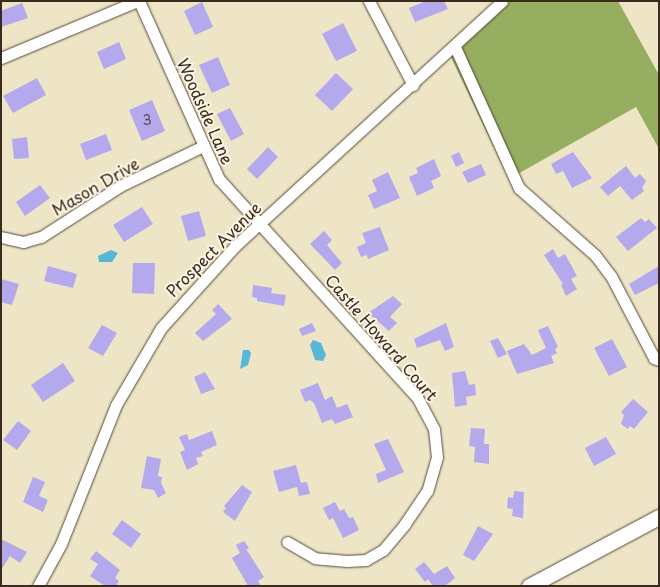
<!DOCTYPE html>
<html>
<head>
<meta charset="utf-8">
<style>
	body { margin:0 }
	#map { position:relative; width:660px; height:587px; overflow:hidden; background:#eee5c6; font-family:"Playpen Sans",sans-serif }
	div>[style] { position:absolute }
	.forest>* { inset:0; background:#96ae60 }
	.water>* { inset:0; background:#58b6d6 }
	.building>* { inset:0; background:#b3a9ec }
	.roads { filter:drop-shadow(0 0 1px #564637) drop-shadow(0 0 1px #564637) }
	.minor>* { height:11px; margin:-5.5px; padding:0 5.5px; transform-origin:5.5px; border-radius:5.5px; background:#fff }
	.major>* { height:15px; margin:-7.5px; padding:0 7.5px; transform-origin:7.5px; border-radius:7.5px; background:#fff }
	span { translate:-50% -50%; white-space:nowrap; text-align:center; line-height:1.15; -webkit-text-stroke:4px #fcf5e5; paint-order:stroke }
	.number-label { font-size:14px; color:#594a52 }
	.number-label span { -webkit-text-stroke-width:0 }
	.street-label { font-size:16px; color:#3b2a1e }
	.frame { position:absolute; inset:0; border:2px solid #3b2a1e; pointer-events:none }
</style>
</head>
<body>
<div id="map">
	<div class="forest">
		<div style="clip-path:polygon(498px 1px,618px 1px,659px 75px,659px 149px,636px 107px,509px 179px,448px 51px)"></div>
	</div>
	<div class="water">
		<div style="clip-path:polygon(111px 250px,118px 253px,112px 262px,99px 262px,98px 256px)"></div>
		<div style="clip-path:polygon(313px 340px,321px 343px,326px 355px,323px 361px,315px 360px,310px 345px)"></div>
		<div style="clip-path:polygon(243px 350px,249px 350px,251px 353px,248px 365px,240px 369px)"></div>
	</div>
	<div class="building">
		<div style="clip-path:polygon(426px 1px,444px 1px,448px 9px,415px 22px,409px 8px)"></div>
		<div style="clip-path:polygon(202px 2px,213px 27px,195px 35px,184px 11px)"></div>
		<div style="clip-path:polygon(22px 3px,28px 18px,1px 27px,1px 11px)"></div>
		<div style="clip-path:polygon(343px 23px,357px 51px,336px 61px,322px 34px)"></div>
		<div style="clip-path:polygon(119px 42px,126px 59px,104px 69px,97px 52px)"></div>
		<div style="clip-path:polygon(218px 57px,230px 85px,212px 93px,199px 65px)"></div>
		<div style="clip-path:polygon(336px 73px,353px 89px,332px 111px,315px 95px)"></div>
		<div style="clip-path:polygon(37px 78px,46px 95px,13px 113px,3px 96px)"></div>
		<div style="clip-path:polygon(152px 100px,165px 131px,142px 141px,129px 110px)"></div>
		<div style="clip-path:polygon(230px 108px,244px 134px,231px 141px,217px 114px)"></div>
		<div style="clip-path:polygon(106px 134px,112px 150px,86px 160px,80px 144px)"></div>
		<div style="clip-path:polygon(27px 137px,29px 158px,14px 159px,12px 139px)"></div>
		<div style="clip-path:polygon(268px 147px,278px 157px,257px 179px,247px 169px)"></div>
		<div style="clip-path:polygon(459px 152px,464px 163px,456px 167px,451px 156px)"></div>
		<div style="clip-path:polygon(573px 152px,592px 178px,572px 188px,563px 171px,556px 174px,551px 164px)"></div>
		<div style="clip-path:polygon(434px 159px,441px 176px,431px 181px,434px 188px,417px 196px,409px 177px,418px 173px,416px 168px)"></div>
		<div style="clip-path:polygon(481px 164px,486px 175px,468px 183px,462px 172px)"></div>
		<div style="clip-path:polygon(626px 166px,635px 178px,640px 174px,646px 181px,642px 188px,644px 191px,632px 200px,620px 186px,608px 196px,600px 187px)"></div>
		<div style="clip-path:polygon(388px 172px,400px 198px,374px 209px,368px 195px,377px 191px,372px 180px)"></div>
		<div style="clip-path:polygon(40px 185px,50px 198px,25px 216px,16px 202px)"></div>
		<div style="clip-path:polygon(142px 207px,153px 224px,124px 242px,113px 225px)"></div>
		<div style="clip-path:polygon(199px 211px,206px 236px,188px 241px,181px 216px)"></div>
		<div style="clip-path:polygon(641px 218px,645px 222px,649px 219px,657px 228px,628px 251px,616px 237px)"></div>
		<div style="clip-path:polygon(380px 227px,389px 250px,368px 259px,367px 255px,361px 257px,357px 247px,366px 243px,362px 233px)"></div>
		<div style="clip-path:polygon(324px 231px,332px 240px,327px 245px,342px 263px,335px 270px,310px 244px)"></div>
		<div style="clip-path:polygon(553px 249px,558px 258px,565px 254px,577px 276px,571px 279px,577px 289px,566px 296px,561px 285px,563px 284px,544px 255px)"></div>
		<div style="clip-path:polygon(133px 263px,155px 263px,154px 294px,132px 293px)"></div>
		<div style="clip-path:polygon(48px 266px,77px 274px,73px 288px,44px 281px)"></div>
		<div style="clip-path:polygon(659px 266px,659px 283px,635px 295px,629px 284px)"></div>
		<div style="clip-path:polygon(1px 279px,19px 284px,12px 305px,1px 302px)"></div>
		<div style="clip-path:polygon(253px 285px,272px 288px,271px 293px,286px 295px,284px 306px,257px 301px,257px 298px,252px 297px)"></div>
		<div style="clip-path:polygon(393px 296px,402px 304px,390px 317px,397px 323px,389px 331px,368px 313px)"></div>
		<div style="clip-path:polygon(218px 304px,232px 319px,203px 341px,195px 333px,216px 314px,212px 310px)"></div>
		<div style="clip-path:polygon(312px 323px,316px 331px,302px 336px,299px 329px)"></div>
		<div style="clip-path:polygon(446px 323px,454px 347px,445px 351px,440px 340px,417px 348px,414px 339px)"></div>
		<div style="clip-path:polygon(102px 325px,117px 333px,103px 356px,88px 348px)"></div>
		<div style="clip-path:polygon(548px 326px,558px 347px,555px 349px,557px 353px,551px 356px,554px 363px,517px 374px,507px 351px,524px 344px,532px 355px,546px 348px,538px 330px)"></div>
		<div style="clip-path:polygon(498px 338px,507px 354px,498px 358px,490px 341px)"></div>
		<div style="clip-path:polygon(612px 339px,627px 367px,609px 376px,594px 348px)"></div>
		<div style="clip-path:polygon(63px 363px,75px 381px,43px 402px,31px 385px)"></div>
		<div style="clip-path:polygon(465px 371px,469px 385px,475px 384px,476px 395px,466px 397px,467px 405px,455px 407px,452px 373px)"></div>
		<div style="clip-path:polygon(205px 372px,215px 389px,201px 394px,194px 377px)"></div>
		<div style="clip-path:polygon(318px 383px,325px 400px,332px 396px,337px 408px,347px 404px,353px 417px,335px 424px,332px 419px,322px 423px,314px 403px,310px 400px,305px 402px,300px 390px)"></div>
		<div style="clip-path:polygon(633px 399px,648px 412px,634px 429px,630px 426px,628px 429px,621px 424px,624px 415px,621px 412px)"></div>
		<div style="clip-path:polygon(18px 421px,31px 431px,17px 450px,3px 440px)"></div>
		<div style="clip-path:polygon(471px 428px,485px 429px,484px 444px,489px 444px,489px 464px,474px 462px,475px 447px,469px 446px)"></div>
		<div style="clip-path:polygon(212px 431px,217px 445px,201px 452px,203px 456px,196px 458px,198px 464px,187px 470px,180px 452px,185px 450px,179px 437px,187px 434px,189px 440px)"></div>
		<div style="clip-path:polygon(606px 437px,616px 454px,594px 466px,585px 448px)"></div>
		<div style="clip-path:polygon(388px 439px,404px 472px,378px 483px,376px 474px,386px 470px,374px 444px)"></div>
		<div style="clip-path:polygon(147px 456px,161px 459px,158px 476px,162px 477px,161px 483px,166px 493px,158px 498px,154px 490px,141px 488px)"></div>
		<div style="clip-path:polygon(296px 465px,301px 483px,307px 482px,310px 494px,299px 496px,297px 487px,279px 492px,273px 471px)"></div>
		<div style="clip-path:polygon(33px 477px,45px 482px,39px 496px,48px 500px,43px 512px,23px 502px)"></div>
		<div style="clip-path:polygon(242px 485px,252px 492px,235px 521px,223px 512px,226px 508px,224px 506px)"></div>
		<div style="clip-path:polygon(514px 491px,524px 492px,523px 518px,512px 516px,513px 509px,507px 508px,508px 497px,513px 498px)"></div>
		<div style="clip-path:polygon(335px 502px,340px 511px,344px 509px,349px 518px,353px 517px,359px 530px,343px 538px,333px 518px,329px 520px,323px 508px)"></div>
		<div style="clip-path:polygon(122px 520px,141px 534px,131px 548px,112px 534px)"></div>
		<div style="clip-path:polygon(478px 526px,493px 534px,474px 561px,463px 555px)"></div>
		<div style="clip-path:polygon(1px 539px,27px 552px,20px 563px,10px 556px,1px 570px)"></div>
		<div style="clip-path:polygon(244px 541px,249px 548px,240px 553px,236px 545px)"></div>
		<div style="clip-path:polygon(246px 549px,264px 577px,258px 581px,261px 586px,248px 586px,232px 558px)"></div>
		<div style="clip-path:polygon(96px 551px,120px 570px,115px 578px,119px 581px,116px 586px,105px 586px,90px 576px,98px 564px,90px 559px)"></div>
		<div style="clip-path:polygon(424px 562px,434px 574px,447px 566px,455px 578px,445px 586px,433px 586px,428px 579px,425px 582px,415px 569px)"></div>
	</div>
	<div class="roads">
		<div class="minor">
			<div style="left:139px;top:1px;width:195px;rotate:65.8deg"></div>
			<div style="left:219px;top:179px;width:294px;rotate:47.8deg"></div>
			<div style="left:417px;top:397px;width:36px;rotate:62deg"></div>
			<div style="left:434px;top:429px;width:28px;rotate:84deg"></div>
			<div style="left:437px;top:457px;width:35px;rotate:106deg"></div>
			<div style="left:427px;top:491px;width:40px;rotate:124deg"></div>
			<div style="left:405px;top:524px;width:34px;rotate:130deg"></div>
			<div style="left:383px;top:550px;width:20px;rotate:150deg"></div>
			<div style="left:366px;top:560px;width:19px;rotate:177deg"></div>
			<div style="left:347px;top:561px;width:32px;rotate:-175deg"></div>
			<div style="left:315px;top:558px;width:32px;rotate:-150deg"></div>
			<div style="left:369px;top:1px;width:95px;rotate:62.4deg"></div>
			<div style="left:455px;top:47px;width:155px;rotate:65.6deg"></div>
			<div style="left:519px;top:188px;width:101px;rotate:41.4deg"></div>
			<div style="left:595px;top:255px;width:26px;rotate:53deg"></div>
			<div style="left:611px;top:276px;width:93px;rotate:62.3deg"></div>
			<div style="left:654px;top:358px;width:5px;rotate:22deg"></div>
			<div style="left:1px;top:58px;width:147px;rotate:-22.7deg"></div>
			<div style="left:1px;top:237px;width:23px;rotate:13deg"></div>
			<div style="left:23px;top:242px;width:19px;rotate:-16deg"></div>
			<div style="left:41px;top:237px;width:94px;rotate:-32.8deg"></div>
			<div style="left:120px;top:186px;width:92px;rotate:-25.7deg"></div>
			<div style="left:38px;top:586px;width:48px;rotate:-61.3deg"></div>
			<div style="left:61px;top:544px;width:149px;rotate:-68.4deg"></div>
			<div style="left:116px;top:405px;width:89px;rotate:-59.7deg"></div>
			<div style="left:161px;top:328px;width:110px;rotate:-47.9deg"></div>
			<div style="left:235px;top:246px;width:362px;rotate:-42.5deg"></div>
		</div>
		<div class="major">
			<div style="left:529px;top:586px;width:147px;rotate:-28deg"></div>
		</div>
	</div>
	<div class="number-label">
		<span style="left:147px;top:120px">3</span>
	</div>
	<div class="street-label">
		<span style="left:206px;top:111px;rotate:66deg">Woodside Lane</span>
		<span style="left:95px;top:186px;rotate:-30deg">Mason Drive</span>
		<span style="left:213px;top:249px;rotate:-45deg">Prospect Avenue</span>
		<span style="left:382px;top:337px;rotate:49deg">Castle Howard Court</span>
	</div>
	<div class="frame"></div>
</div>
</body>
</html>
